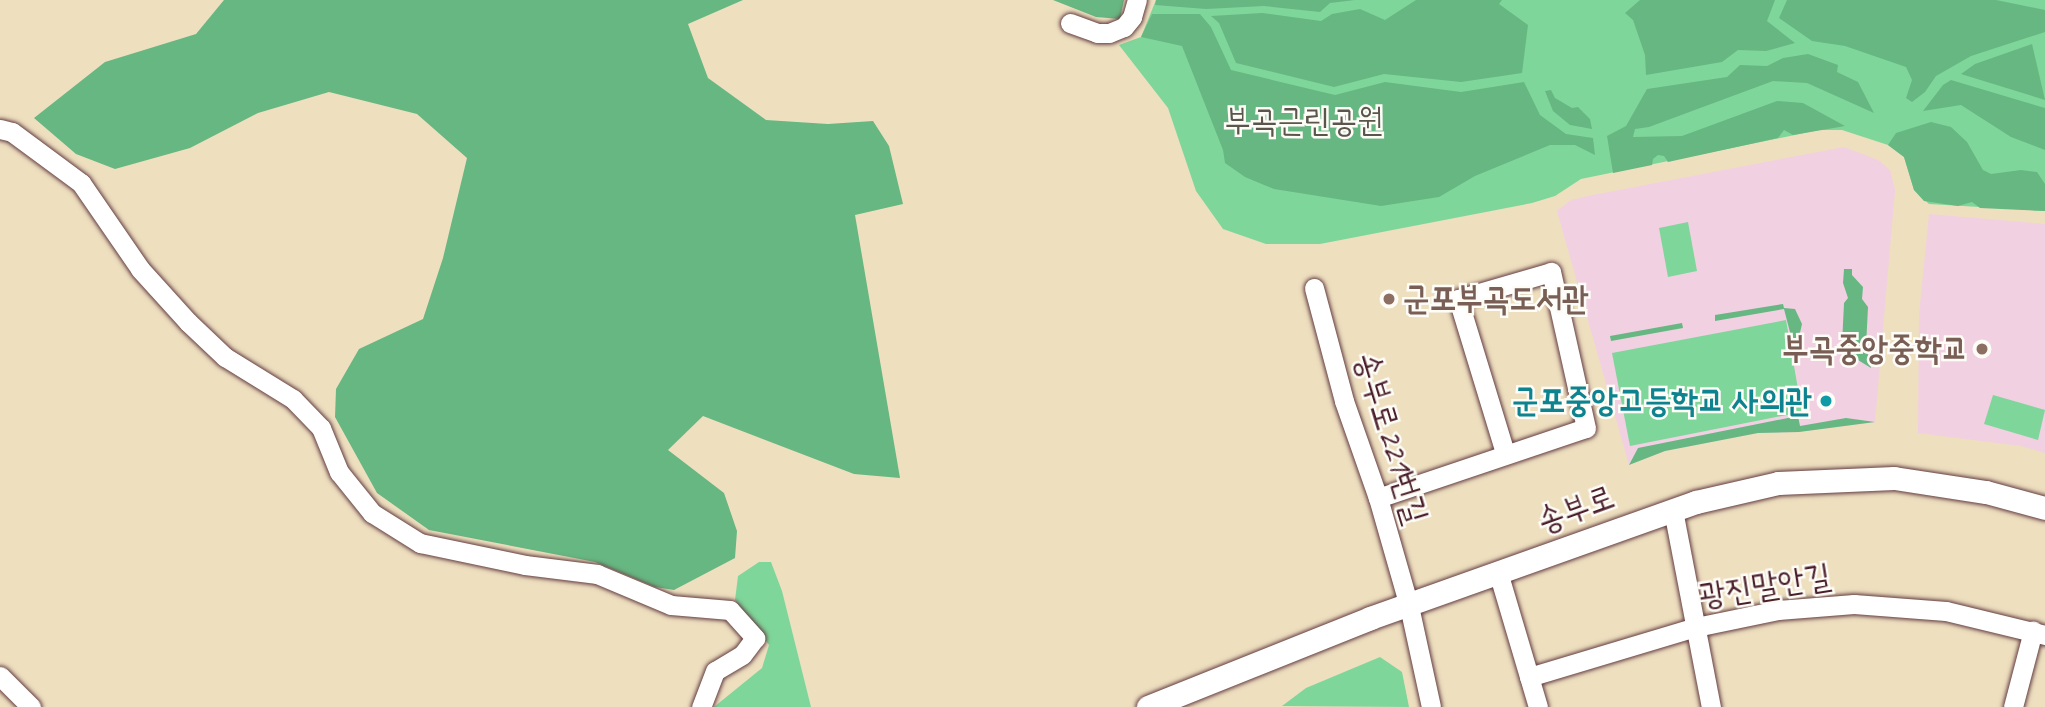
<!DOCTYPE html>
<html>
<head>
<meta charset="utf-8">
<style>
	body { margin:0 }
	#map { position:relative; width:2045px; height:707px; overflow:hidden; background:#eedfbf; font-family:Caveat,"Poor Story",sans-serif }
	div>[style] { position:absolute }
	.built>* { inset:0; background:#f1d0e2 }
	.green>* { inset:0; background:#7fd69a }
	.forest>* { inset:0; background:#67b782 }
	.roads { filter:drop-shadow(0 0 2px #633c41) drop-shadow(0 0 2px #633c41) }
	.minor>* { height:19px; margin:-9.5px; padding:0 9.5px; transform-origin:9.5px; border-radius:9.5px; background:#fff }
	.tertiary>* { height:23px; margin:-11.5px; padding:0 11.5px; transform-origin:11.5px; border-radius:11.5px; background:#fff }
	.dots>* { width:19px; height:19px; translate:-50% -50%; box-sizing:border-box; border:4px solid #fdfcf7; border-radius:50% }
	span { translate:-50% -50%; white-space:nowrap; text-align:center; line-height:1.15; -webkit-text-stroke:5px #fdfcf7; paint-order:stroke }
	.park-label { font-size:33px; color:#5a564c }
	.education-label { font-size:33px; color:#785e54; font-weight:700 }
	.left { translate:0 -50%; text-align:left }
	.right { translate:-100% -50%; text-align:right }
	.culture-label { font-size:33px; color:#0d838f; font-weight:700 }
	.street-label { font-size:33px; color:#4a1f2b }
</style>
</head>
<body>
<div id="map">
	<div class="built">
		<div style="clip-path:polygon(1844px 147px,1878px 160px,1890px 170px,1895px 190px,1875px 422px,1799px 432px,1758px 433px,1665px 451px,1629px 465px,1557px 211px,1571px 200px,1593px 195px)"></div>
		<div style="clip-path:polygon(1929px 214px,2045px 224px,2045px 453px,2021px 446px,1918px 433px,1919px 315px)"></div>
	</div>
	<div class="green">
		<div style="clip-path:polygon(1156px 0,2045px 0,2045px 211px,1929px 204px,1914px 190px,1904px 157px,1888px 145px,1842px 130px,1819px 130px,1581px 179px,1555px 196px,1532px 203px,1320px 244px,1266px 244px,1223px 229px,1196px 191px,1168px 108px,1119px 45px,1141px 37px)"></div>
		<div style="clip-path:polygon(1688px 222px,1697px 271px,1668px 277px,1659px 228px)"></div>
		<div style="clip-path:polygon(1786px 320px,1802px 412px,1630px 446px,1612px 353px)"></div>
		<div style="clip-path:polygon(1993px 395px,2045px 410px,2038px 440px,1984px 424px)"></div>
		<div style="clip-path:polygon(759px 562px,771px 562px,782px 591px,811px 707px,714px 707px,762px 668px,769px 645px,735px 600px,738px 576px)"></div>
		<div style="clip-path:polygon(1380px 657px,1402px 672px,1409px 707px,1282px 706px,1306px 688px)"></div>
	</div>
	<div class="forest">
		<div style="clip-path:polygon(224px 0,743px 0,688px 24px,708px 78px,766px 120px,828px 124px,873px 121px,889px 146px,903px 204px,855px 215px,900px 478px,854px 474px,703px 416px,668px 450px,724px 493px,737px 531px,735px 558px,674px 590px,655px 587px,595px 562px,429px 530px,377px 493px,335px 417px,336px 389px,359px 349px,423px 319px,443px 258px,467px 158px,417px 114px,329px 92px,258px 113px,190px 148px,115px 169px,76px 154px,34px 118px,105px 62px,196px 34px)"></div>
		<div style="clip-path:polygon(1053px 0,1124px 0,1120px 19px,1096px 17px)"></div>
		<div style="clip-path:polygon(1156px 0,1355px 0,1330px 3px,1320px 12px,1264px 6px,1206px 9px,1155px 5px)"></div>
		<div style="clip-path:polygon(1416px 0,1502px 0,1499px 4px,1528px 25px,1522px 73px,1461px 82px,1384px 74px,1334px 87px,1236px 63px,1219px 23px,1211px 16px,1262px 13px,1321px 21px,1332px 14px,1360px 9px,1385px 20px)"></div>
		<div style="clip-path:polygon(1640px 0,1775px 0,1767px 21px,1795px 43px,1766px 51px,1738px 50px,1722px 62px,1646px 75px,1645px 55px,1633px 20px,1625px 13px)"></div>
		<div style="clip-path:polygon(1787px 0,1996px 0,2045px 10px,2045px 32px,1971px 56px,1936px 76px,1925px 92px,1912px 102px,1906px 98px,1912px 80px,1906px 67px,1845px 46px,1812px 41px,1779px 18px)"></div>
		<div style="clip-path:polygon(1152px 14px,1200px 14px,1211px 27px,1231px 70px,1335px 95px,1385px 82px,1461px 92px,1524px 82px,1540px 115px,1566px 134px,1593px 138px,1595px 155px,1575px 145px,1550px 145px,1475px 176px,1439px 197px,1381px 206px,1274px 189px,1245px 177px,1225px 163px,1223px 150px,1182px 46px,1141px 37px)"></div>
		<div style="clip-path:polygon(2032px 44px,2045px 100px,1961px 74px,1975px 64px)"></div>
		<div style="clip-path:polygon(1808px 54px,1838px 65px,1837px 72px,1858px 82px,1874px 113px,1807px 83px,1773px 81px,1649px 127px,1635px 129px,1633px 137px,1682px 136px,1777px 101px,1803px 103px,1845px 126px,1793px 135px,1784px 130px,1778px 138px,1668px 162px,1664px 156px,1658px 155px,1653px 159px,1652px 165px,1613px 173px,1607px 136px,1626px 126px,1647px 89px,1727px 77px,1740px 65px,1767px 66px,1783px 58px)"></div>
		<div style="clip-path:polygon(1951px 80px,2045px 108px,2045px 150px,2011px 137px,1961px 105px,1923px 111px,1943px 85px)"></div>
		<div style="clip-path:polygon(1551px 90px,1555px 98px,1572px 108px,1578px 107px,1590px 119px,1592px 129px,1570px 125px,1553px 111px,1545px 91px)"></div>
		<div style="clip-path:polygon(1931px 122px,1951px 127px,1967px 142px,1983px 170px,1991px 174px,2021px 170px,2037px 172px,2045px 184px,2045px 211px,1980px 208px,1972px 202px,1958px 206px,1924px 201px,1914px 190px,1904px 157px,1888px 145px,1896px 133px)"></div>
		<div style="clip-path:polygon(1844px 269px,1852px 269px,1852px 275px,1863px 287px,1862px 299px,1868px 307px,1866px 347px,1871px 368px,1853px 357px,1842px 344px,1844px 303px,1848px 298px,1843px 283px)"></div>
		<div style="clip-path:polygon(1783px 304px,1784px 308px,1795px 309px,1802px 324px,1799px 337px,1792px 340px,1784px 309px,1715px 321px,1715px 315px)"></div>
		<div style="clip-path:polygon(1682px 323px,1683px 328px,1611px 341px,1610px 336px)"></div>
		<div style="clip-path:polygon(1798px 416px,1800px 426px,1846px 418px,1875px 422px,1799px 432px,1758px 433px,1665px 451px,1629px 465px,1638px 448px)"></div>
	</div>
	<div class="roads">
		<div class="minor">
			<div style="left:1070px;top:23px;width:29px;rotate:20deg"></div>
			<div style="left:1097px;top:33px;width:12px"></div>
			<div style="left:1109px;top:33px;width:16px;rotate:-22deg"></div>
			<div style="left:1124px;top:27px;width:13px;rotate:-51deg"></div>
			<div style="left:1132px;top:17px;width:18px;rotate:-74deg"></div>
			<div style="left:0;top:129px;width:12px;rotate:14deg"></div>
			<div style="left:12px;top:132px;width:86px;rotate:36.5deg"></div>
			<div style="left:81px;top:183px;width:104px;rotate:55.5deg"></div>
			<div style="left:140px;top:269px;width:72px;rotate:47.8deg"></div>
			<div style="left:188px;top:322px;width:51px;rotate:43.4deg"></div>
			<div style="left:225px;top:357px;width:80px;rotate:31.7deg"></div>
			<div style="left:293px;top:399px;width:40px;rotate:46deg"></div>
			<div style="left:321px;top:428px;width:48px;rotate:67.8deg"></div>
			<div style="left:339px;top:472px;width:53px;rotate:51.2deg"></div>
			<div style="left:372px;top:513px;width:57px;rotate:32deg"></div>
			<div style="left:420px;top:543px;width:107px;rotate:11.8deg"></div>
			<div style="left:525px;top:565px;width:73px;rotate:7.1deg"></div>
			<div style="left:597px;top:574px;width:80px;rotate:22.7deg"></div>
			<div style="left:671px;top:605px;width:59px;rotate:4.8deg"></div>
			<div style="left:730px;top:610px;width:38px;rotate:48deg"></div>
			<div style="left:755px;top:638px;width:21px;rotate:127deg"></div>
			<div style="left:742px;top:655px;width:31px;rotate:149deg"></div>
			<div style="left:715px;top:671px;width:39px;rotate:111deg"></div>
			<div style="left:1314px;top:288px;width:117px;rotate:75.1deg"></div>
			<div style="left:1344px;top:401px;width:103px;rotate:70.7deg"></div>
			<div style="left:1378px;top:498px;width:112px;rotate:74deg"></div>
			<div style="left:1409px;top:606px;width:103px;rotate:77.7deg"></div>
			<div style="left:1378px;top:498px;width:219px;rotate:-18.6deg"></div>
			<div style="left:1586px;top:428px;width:160px;rotate:-102.6deg"></div>
			<div style="left:1551px;top:272px;width:97px;rotate:163.8deg"></div>
			<div style="left:1458px;top:299px;width:161px;rotate:73deg"></div>
			<div style="left:1673px;top:510px;width:201px;rotate:79.1deg"></div>
			<div style="left:1498px;top:572px;width:141px;rotate:73.5deg"></div>
			<div style="left:0;top:676px;width:44px;rotate:45deg"></div>
			<div style="left:1529px;top:677px;width:174px;rotate:-16.7deg"></div>
			<div style="left:1696px;top:627px;width:84px;rotate:-11.7deg"></div>
			<div style="left:1778px;top:610px;width:76px;rotate:-4.5deg"></div>
			<div style="left:1854px;top:604px;width:92px;rotate:4.4deg"></div>
			<div style="left:1946px;top:611px;width:102px;rotate:13.6deg"></div>
			<div style="left:2013px;top:707px;width:79px;rotate:-75.3deg"></div>
		</div>
		<div class="tertiary">
			<div style="left:1148px;top:707px;width:239px;rotate:-21.8deg"></div>
			<div style="left:1370px;top:618px;width:346px;rotate:-19.6deg"></div>
			<div style="left:1696px;top:502px;width:84px;rotate:-13deg"></div>
			<div style="left:1778px;top:483px;width:116px;rotate:-2.5deg"></div>
			<div style="left:1894px;top:478px;width:93px;rotate:8.7deg"></div>
			<div style="left:1986px;top:492px;width:61px;rotate:15.2deg"></div>
		</div>
	</div>
	<div class="dots">
		<div style="left:1389px;top:299px;background:#8d6e63"></div>
		<div style="left:1982px;top:349px;background:#8d6e63"></div>
		<div style="left:1826px;top:401px;background:#0f9aa8"></div>
	</div>
	<div class="park-label">
		<span style="left:1304px;top:121px">부곡근린공원</span>
	</div>
	<div class="education-label">
		<span class="left" style="left:1403px;top:299px">군포부곡도서관</span>
		<span class="right" style="left:1968px;top:349px">부곡중앙중학교</span>
	</div>
	<div class="culture-label">
		<span class="right" style="left:1812px;top:401px">군포중앙고등학교 사의관</span>
	</div>
	<div class="street-label">
		<span style="left:1391px;top:438px;rotate:73deg">송부로221번길</span>
		<span style="left:1576px;top:509px;rotate:-20deg">송부로</span>
		<span style="left:1765px;top:586px;rotate:-9deg">광진말안길</span>
	</div>
</div>
</body>
</html>
